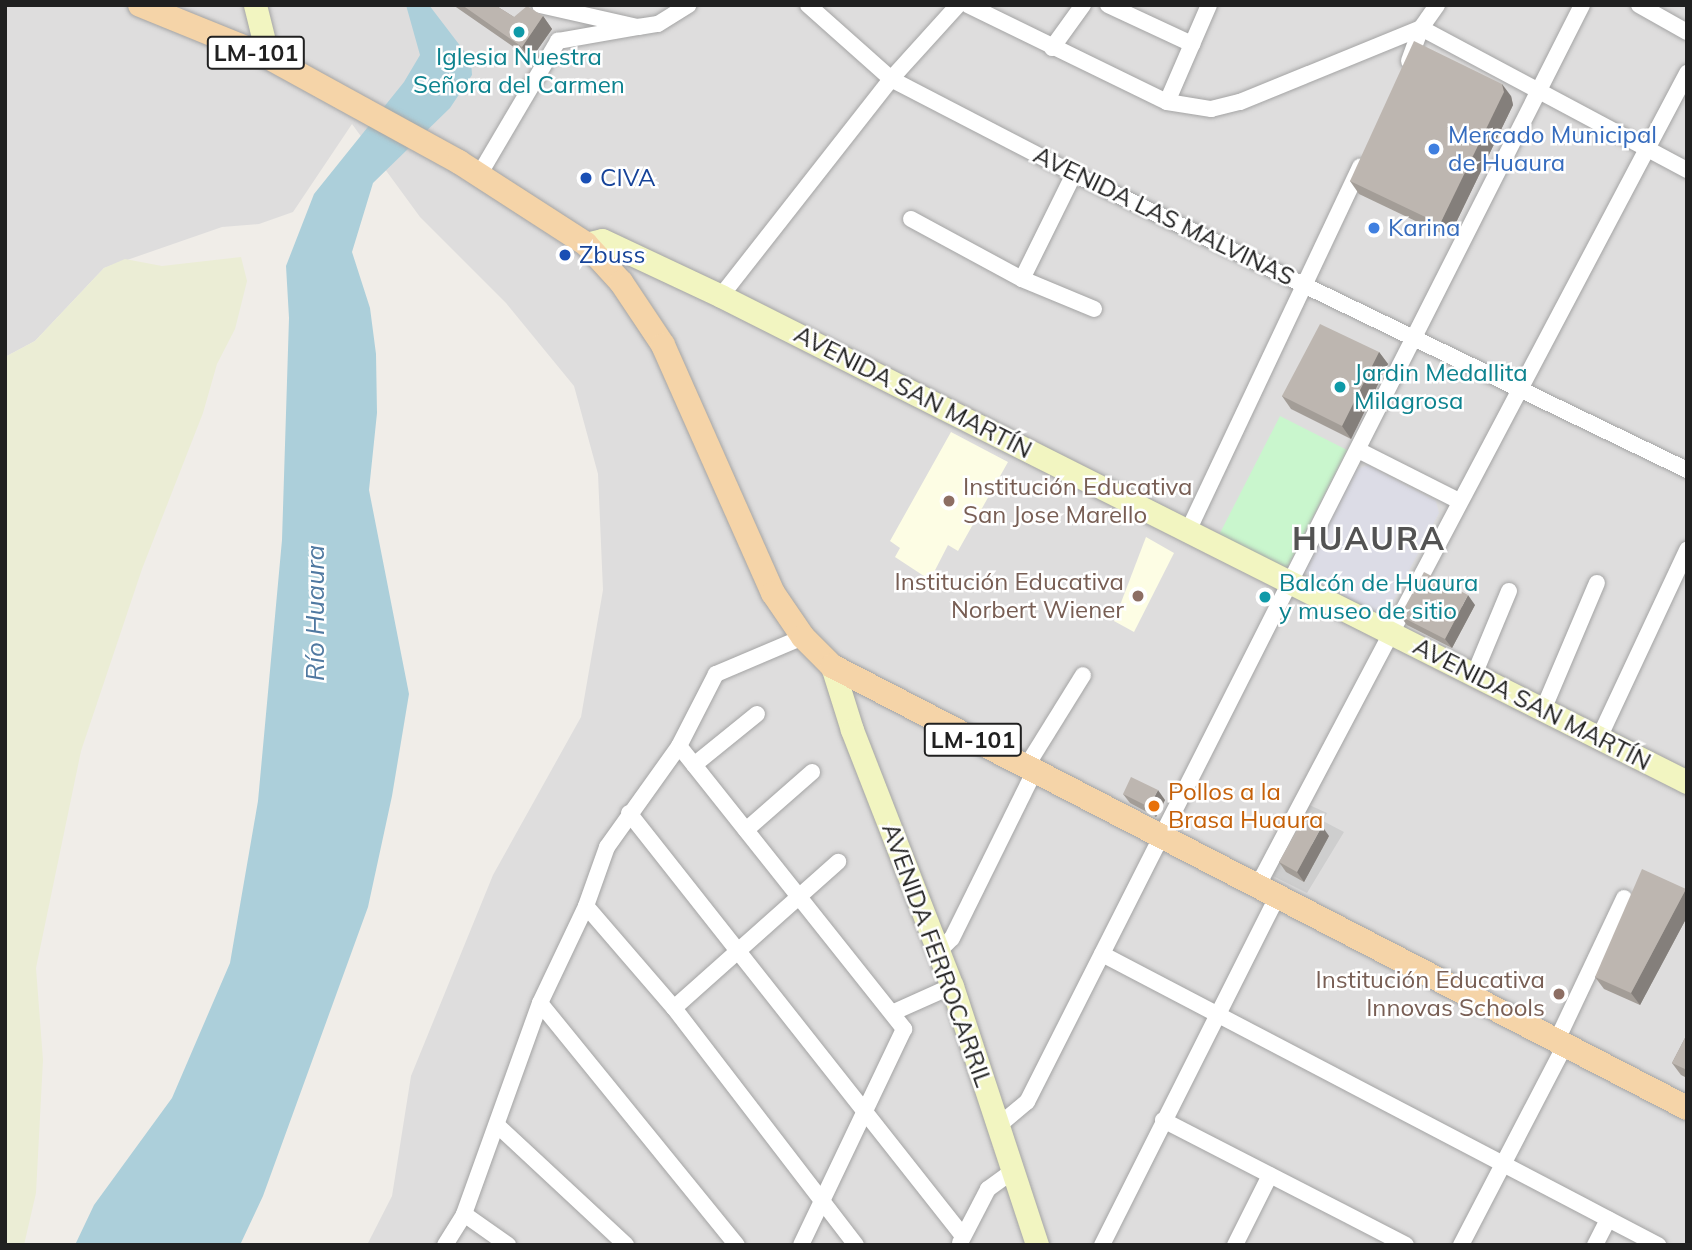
<!DOCTYPE html>
<html>
<head>
<meta charset="utf-8">
<style>
	body { margin:0 }
	#map { position:relative; width:1692px; height:1250px; overflow:hidden; background:#f0ede8; font-family:Mulish,sans-serif }
	div>[style] { position:absolute }
	.residential>* { inset:0; background:#dedddd }
	.education>* { inset:0; background:#fdfde4 }
	.religious>* { inset:0; background:#cecece }
	.farmland>* { inset:0; background:#ebedd5 }
	.park>* { inset:0; background:#c9f6cd }
	.plaza>* { inset:0; background:#dcdce6 }
	.water>* { inset:0; background:#accfda }
	.roads { filter:drop-shadow(0 0 2px #a4a4a4) drop-shadow(0 0 2px #a4a4a4) }
	.street>* { height:16px; margin:-8px; padding:0 8px; transform-origin:8px; border-radius:8px; background:#fff }
	.secondary>* { height:23px; margin:-11.5px; padding:0 11.5px; transform-origin:11.5px; border-radius:11.5px; background:#f2f5c1 }
	.primary>* { height:24px; margin:-12px; padding:0 12px; transform-origin:12px; border-radius:12px; background:#f5d4a8 }
	.wall>* { inset:0; background:#a39d97 }
	.shaded-wall>* { inset:0; background:#847f7b }
	.building>* { inset:0; background:#bdb6b0 }
	.dots>* { width:19px; height:19px; translate:-50% -50%; box-sizing:border-box; border:4px solid #fff; border-radius:50% }
	span { translate:-50% -50%; white-space:nowrap; text-align:center; line-height:1.15; -webkit-text-stroke:5px #fff; paint-order:stroke }
	.shield-label span { padding:2px 5px; background:#fff; border:2px solid; border-radius:5px; -webkit-text-stroke-width:0 }
	.shield-label { font-size:23px; color:#202020; font-weight:700 }
	.culture-label { font-size:24px; color:#0d838f }
	.left { translate:0 -50%; text-align:left }
	.shop-label { font-size:24px; color:#366cbe }
	.transit-label { font-size:24px; color:#164399 }
	.street-label { font-size:24px; color:#202020 }
	.education-label { font-size:24px; color:#785e54 }
	.right { translate:-100% -50%; text-align:right }
	.food-label { font-size:24px; color:#c56008 }
	.water-label { font-size:26px; color:#5079a1; font-style:italic }
	.district-label { font-size:32px; color:#535353; font-weight:700; letter-spacing:2px }
	.frame { position:absolute; inset:0; border:7px solid #202020; pointer-events:none }
</style>
</head>
<body>
<div id="map">
	<div class="residential">
		<div style="clip-path:polygon(5px 5px,1687px 5px,1687px 1245px,367px 1245px,392px 1196px,411px 1076px,493px 875px,581px 717px,603px 590px,598px 474px,574px 386px,506px 303px,420px 217px,352px 124px,293px 212px,259px 224px,222px 227px,104px 268px,35px 341px,5px 357px)"></div>
	</div>
	<div class="education">
		<div style="clip-path:polygon(951px 432px,1008px 462px,958px 551px,948px 545px,930px 580px,895px 557px,900px 548px,890px 541px)"></div>
		<div style="clip-path:polygon(1146px 537px,1174px 553px,1134px 632px,1114px 621px)"></div>
	</div>
	<div class="religious">
		<div style="clip-path:polygon(1305px 803px,1327px 813px,1323px 821px,1344px 832px,1307px 893px,1271px 875px)"></div>
	</div>
	<div class="farmland">
		<div style="clip-path:polygon(241px 257px,247px 281px,235px 329px,217px 364px,203px 413px,142px 569px,81px 751px,36px 968px,43px 1060px,36px 1193px,24px 1245px,5px 1245px,5px 357px,35px 341px,104px 268px,125px 259px,162px 266px)"></div>
	</div>
	<div class="park">
		<div style="clip-path:polygon(1280px 416px,1347px 450px,1287px 568px,1219px 535px)"></div>
	</div>
	<div class="plaza">
		<div style="clip-path:polygon(1368px 465px,1436px 501px,1439px 513px,1388px 611px,1375px 614px,1310px 580px,1305px 569px,1355px 470px)"></div>
	</div>
	<div class="water">
		<div style="clip-path:polygon(406px 5px,429px 5px,471px 60px,472px 75px,450px 108px,373px 183px,352px 252px,370px 308px,376px 354px,377px 413px,369px 490px,409px 694px,392px 796px,368px 907px,263px 1196px,240px 1245px,75px 1245px,94px 1205px,172px 1098px,230px 963px,258px 801px,282px 540px,289px 318px,286px 266px,314px 194px,404px 82px,420px 55px)"></div>
	</div>
	<div class="roads">
		<div class="street">
			<div style="left:540px;top:5px;width:100px;rotate:12.7deg"></div>
			<div style="left:638px;top:27px;width:20px;rotate:-9deg"></div>
			<div style="left:658px;top:24px;width:36px;rotate:-32deg"></div>
			<div style="left:808px;top:5px;width:111px;rotate:41.7deg"></div>
			<div style="left:891px;top:79px;width:100px;rotate:-47.8deg"></div>
			<div style="left:968px;top:5px;width:221px;rotate:26deg"></div>
			<div style="left:1167px;top:102px;width:45px;rotate:9deg"></div>
			<div style="left:1211px;top:109px;width:30px;rotate:-14deg"></div>
			<div style="left:1240px;top:102px;width:196px;rotate:-22.2deg"></div>
			<div style="left:1421px;top:28px;width:28px;rotate:-55deg"></div>
			<div style="left:1108px;top:5px;width:93px;rotate:24.9deg"></div>
			<div style="left:1639px;top:5px;width:55px;rotate:29.4deg"></div>
			<div style="left:1052px;top:48px;width:53px;rotate:-54.2deg"></div>
			<div style="left:1409px;top:61px;width:35px;rotate:-70deg"></div>
			<div style="left:1421px;top:28px;width:302px;rotate:28.1deg"></div>
			<div style="left:1167px;top:102px;width:106px;rotate:-66.6deg"></div>
			<div style="left:479px;top:175px;width:156px;rotate:-59.5deg"></div>
			<div style="left:558px;top:41px;width:81px;rotate:-9.9deg"></div>
			<div style="left:911px;top:219px;width:126px;rotate:28.4deg"></div>
			<div style="left:1022px;top:279px;width:78px;rotate:22.6deg"></div>
			<div style="left:1022px;top:279px;width:117px;rotate:-63.7deg"></div>
			<div style="left:721px;top:296px;width:276px;rotate:-51.9deg"></div>
			<div style="left:891px;top:79px;width:206px;rotate:27.4deg"></div>
			<div style="left:1074px;top:174px;width:681px;rotate:25.77deg"></div>
			<div style="left:1360px;top:451px;width:111px;rotate:26.8deg"></div>
			<div style="left:1188px;top:531px;width:403px;rotate:-64.7deg"></div>
			<div style="left:1474px;top:675px;width:91px;rotate:-67.4deg"></div>
			<div style="left:1543px;top:710px;width:138px;rotate:-67deg"></div>
			<div style="left:1599px;top:738px;width:208px;rotate:-64.9deg"></div>
			<div style="left:679px;top:746px;width:362px;rotate:51.5deg"></div>
			<div style="left:904px;top:1029px;width:239px;rotate:115.5deg"></div>
			<div style="left:694px;top:765px;width:81px;rotate:-39deg"></div>
			<div style="left:1026px;top:767px;width:108px;rotate:-58.2deg"></div>
			<div style="left:629px;top:813px;width:539px;rotate:51.71deg"></div>
			<div style="left:746px;top:830px;width:88px;rotate:-41.3deg"></div>
			<div style="left:1257px;top:887px;width:921px;rotate:-62.15deg"></div>
			<div style="left:586px;top:906px;width:135px;rotate:49.2deg"></div>
			<div style="left:674px;top:1008px;width:299px;rotate:52.5deg"></div>
			<div style="left:939px;top:951px;width:18px;rotate:-45deg"></div>
			<div style="left:952px;top:938px;width:185px;rotate:-63.7deg"></div>
			<div style="left:1102px;top:954px;width:628px;rotate:27.63deg"></div>
			<div style="left:540px;top:1003px;width:312px;rotate:50.9deg"></div>
			<div style="left:674px;top:1008px;width:220px;rotate:-41.7deg"></div>
			<div style="left:894px;top:1012px;width:64px;rotate:-24.1deg"></div>
			<div style="left:1557px;top:1040px;width:157px;rotate:-64.7deg"></div>
			<div style="left:1163px;top:1120px;width:273px;rotate:27.2deg"></div>
			<div style="left:497px;top:1125px;width:176px;rotate:42.9deg"></div>
			<div style="left:998px;top:1126px;width:38px;rotate:-40deg"></div>
			<div style="left:1027px;top:1102px;width:1229px;rotate:-63.16deg"></div>
			<div style="left:464px;top:1214px;width:54px;rotate:35.2deg"></div>
			<div style="left:960px;top:1243px;width:61px;rotate:-62.6deg"></div>
			<div style="left:988px;top:1189px;width:31px;rotate:-36deg"></div>
			<div style="left:445px;top:1245px;width:36px;rotate:-58deg"></div>
			<div style="left:464px;top:1214px;width:224px;rotate:-70.2deg"></div>
			<div style="left:540px;top:1003px;width:107px;rotate:-64.6deg"></div>
			<div style="left:586px;top:906px;width:63px;rotate:-70.4deg"></div>
			<div style="left:607px;top:847px;width:124px;rotate:-54.5deg"></div>
			<div style="left:679px;top:746px;width:81px;rotate:-62.8deg"></div>
			<div style="left:716px;top:674px;width:95px;rotate:-23deg"></div>
			<div style="left:1102px;top:1245px;width:390px;rotate:-63.3deg"></div>
			<div style="left:1235px;top:1245px;width:78px;rotate:-63.4deg"></div>
			<div style="left:1461px;top:1245px;width:225px;rotate:-62.5deg"></div>
			<div style="left:1595px;top:1245px;width:29px;rotate:-63deg"></div>
		</div>
		<div class="secondary">
			<div style="left:255px;top:5px;width:54px;rotate:76deg"></div>
			<div style="left:586px;top:244px;width:16px;rotate:-14deg"></div>
			<div style="left:602px;top:240px;width:132px;rotate:25.2deg"></div>
			<div style="left:721px;top:296px;width:1081px;rotate:26.71deg"></div>
			<div style="left:832px;top:666px;width:67px;rotate:72.6deg"></div>
			<div style="left:852px;top:730px;width:275px;rotate:68.7deg"></div>
			<div style="left:952px;top:986px;width:273px;rotate:71.8deg"></div>
		</div>
		<div class="primary">
			<div style="left:140px;top:5px;width:138px;rotate:22.1deg"></div>
			<div style="left:268px;top:57px;width:218px;rotate:28.8deg"></div>
			<div style="left:459px;top:162px;width:151px;rotate:32.8deg"></div>
			<div style="left:586px;top:244px;width:52px;rotate:47.4deg"></div>
			<div style="left:621px;top:282px;width:76px;rotate:56.3deg"></div>
			<div style="left:663px;top:345px;width:271px;rotate:66.1deg"></div>
			<div style="left:773px;top:593px;width:53px;rotate:55.7deg"></div>
			<div style="left:803px;top:637px;width:41px;rotate:45deg"></div>
			<div style="left:832px;top:666px;width:962px;rotate:27.34deg"></div>
		</div>
	</div>
	<div class="wall">
		<div style="clip-path:polygon(453px 5px,495px 5px,514px 17px,543px 16px,552px 29px,531px 59px)"></div>
		<div style="clip-path:polygon(1511px 96px,1513px 105px,1449px 237px,1359px 194px,1350px 181px)"></div>
		<div style="clip-path:polygon(1379px 352px,1388px 364px,1351px 439px,1291px 409px,1282px 396px)"></div>
		<div style="clip-path:polygon(1475px 605px,1452px 648px,1407px 625px,1400px 616px)"></div>
		<div style="clip-path:polygon(1123px 794px,1165px 800px,1156px 817px,1130px 803px)"></div>
		<div style="clip-path:polygon(1329px 836px,1304px 882px,1286px 872px,1279px 862px)"></div>
		<div style="clip-path:polygon(1686px 889px,1687px 917px,1640px 1005px,1604px 989px,1595px 977px)"></div>
		<div style="clip-path:polygon(1687px 1034px,1687px 1078px,1681px 1075px,1672px 1063px)"></div>
	</div>
	<div class="shaded-wall">
		<div style="clip-path:polygon(543px 16px,552px 29px,531px 59px,522px 47px)"></div>
		<div style="clip-path:polygon(1502px 84px,1511px 96px,1513px 105px,1449px 237px,1440px 224px)"></div>
		<div style="clip-path:polygon(1379px 352px,1388px 364px,1351px 439px,1342px 426px)"></div>
		<div style="clip-path:polygon(1468px 595px,1475px 605px,1452px 648px,1445px 639px)"></div>
		<div style="clip-path:polygon(1158px 790px,1165px 800px,1156px 817px,1149px 807px)"></div>
		<div style="clip-path:polygon(1322px 826px,1329px 836px,1304px 882px,1297px 872px)"></div>
		<div style="clip-path:polygon(1686px 889px,1687px 917px,1640px 1005px,1631px 993px)"></div>
	</div>
	<div class="building">
		<div style="clip-path:polygon(462px 5px,495px 5px,514px 17px,527px 6px,543px 16px,522px 47px)"></div>
		<div style="clip-path:polygon(1414px 41px,1502px 84px,1504px 92px,1440px 224px,1350px 181px)"></div>
		<div style="clip-path:polygon(1320px 324px,1379px 352px,1342px 426px,1282px 396px)"></div>
		<div style="clip-path:polygon(1424px 572px,1468px 595px,1445px 639px,1400px 616px)"></div>
		<div style="clip-path:polygon(1131px 777px,1158px 790px,1149px 807px,1123px 794px)"></div>
		<div style="clip-path:polygon(1305px 816px,1322px 826px,1297px 872px,1279px 862px)"></div>
		<div style="clip-path:polygon(1642px 869px,1686px 889px,1631px 993px,1595px 977px)"></div>
		<div style="clip-path:polygon(1687px 1034px,1687px 1070px,1672px 1063px)"></div>
	</div>
	<div class="dots">
		<div style="left:519px;top:32px;background:#0f9aa8"></div>
		<div style="left:1434px;top:149px;background:#3f7fe0"></div>
		<div style="left:586px;top:178px;background:#1a4fb4"></div>
		<div style="left:1374px;top:228px;background:#3f7fe0"></div>
		<div style="left:565px;top:255px;background:#1a4fb4"></div>
		<div style="left:1340px;top:387px;background:#0f9aa8"></div>
		<div style="left:949px;top:501px;background:#8d6e63"></div>
		<div style="left:1138px;top:596px;background:#8d6e63"></div>
		<div style="left:1265px;top:597px;background:#0f9aa8"></div>
		<div style="left:1154px;top:806px;background:#e8710a"></div>
		<div style="left:1559px;top:994px;background:#8d6e63"></div>
	</div>
	<div class="shield-label">
		<span style="left:256px;top:53px">LM-101</span>
		<span style="left:973px;top:740px">LM-101</span>
	</div>
	<div class="culture-label">
		<span style="left:519px;top:71px">Iglesia Nuestra<br>Señora del Carmen</span>
		<span class="left" style="left:1354px;top:387px">Jardin Medallita<br>Milagrosa</span>
		<span class="left" style="left:1279px;top:597px">Balcón de Huaura<br>y museo de sitio</span>
	</div>
	<div class="shop-label">
		<span class="left" style="left:1448px;top:149px">Mercado Municipal<br>de Huaura</span>
		<span class="left" style="left:1388px;top:228px">Karina</span>
	</div>
	<div class="transit-label">
		<span class="left" style="left:600px;top:178px">CIVA</span>
		<span class="left" style="left:579px;top:255px">Zbuss</span>
	</div>
	<div class="street-label">
		<span style="left:1164px;top:216px;rotate:26deg">AVENIDA LAS MALVINAS</span>
		<span style="left:913px;top:392px;rotate:27deg">AVENIDA SAN MARTÍN</span>
		<span style="left:1532px;top:704px;rotate:27deg">AVENIDA SAN MARTÍN</span>
		<span style="left:937px;top:955px;rotate:70deg">AVENIDA FERROCARRIL</span>
	</div>
	<div class="education-label">
		<span class="left" style="left:963px;top:501px">Institución Educativa<br>San Jose Marello</span>
		<span class="right" style="left:1124px;top:596px">Institución Educativa<br>Norbert Wiener</span>
		<span class="right" style="left:1545px;top:994px">Institución Educativa<br>Innovas Schools</span>
	</div>
	<div class="food-label">
		<span class="left" style="left:1168px;top:806px">Pollos a la<br>Brasa Huaura</span>
	</div>
	<div class="water-label">
		<span style="left:315px;top:613px;rotate:-90deg">Río Huaura</span>
	</div>
	<div class="district-label">
		<span style="left:1369px;top:538px">HUAURA</span>
	</div>
	<div class="frame"></div>
</div>
</body>
</html>
